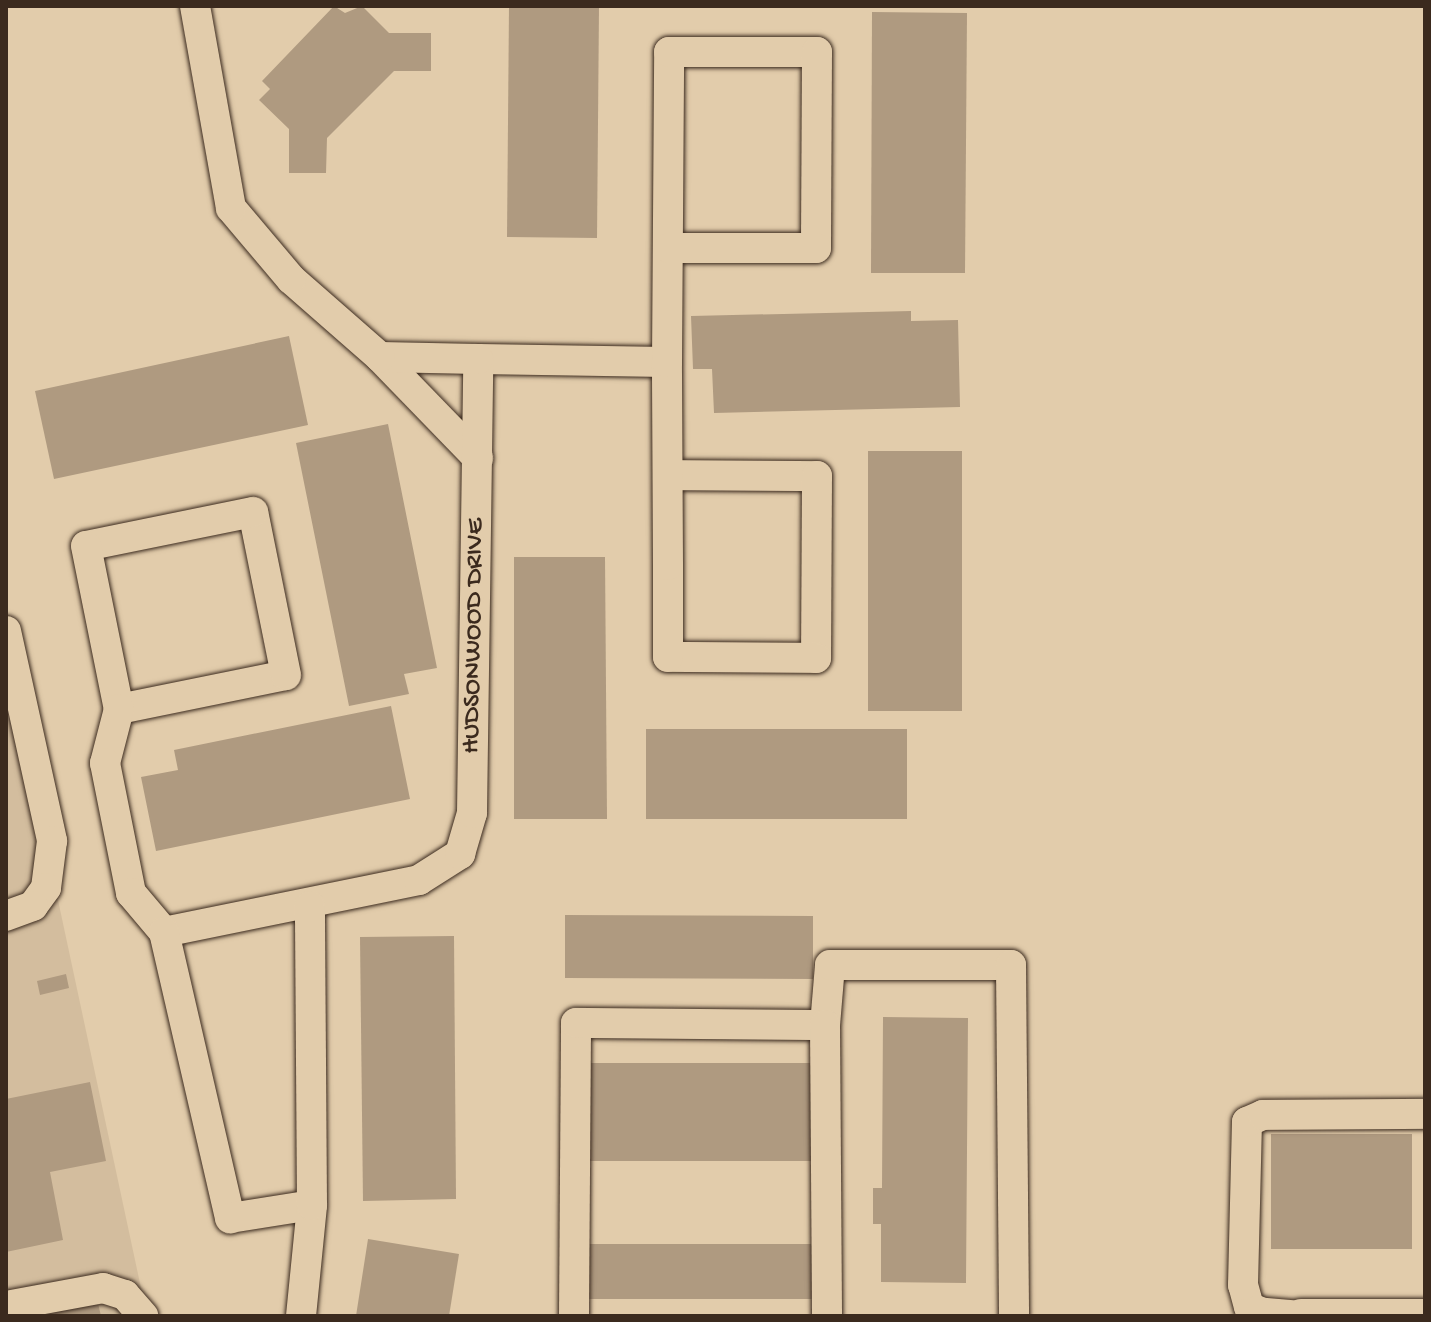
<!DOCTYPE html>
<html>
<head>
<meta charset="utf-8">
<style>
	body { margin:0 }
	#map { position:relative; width:1431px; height:1322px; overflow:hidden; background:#e2ccab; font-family:"Gochi Hand",sans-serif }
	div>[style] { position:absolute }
	.built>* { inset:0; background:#d3bd9e }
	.building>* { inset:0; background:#af9a80 }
	.roads { filter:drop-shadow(0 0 2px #3b2a1e) drop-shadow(0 0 2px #3b2a1e) }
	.minor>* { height:30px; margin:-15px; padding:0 15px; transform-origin:15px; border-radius:15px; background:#e2ccab }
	span { translate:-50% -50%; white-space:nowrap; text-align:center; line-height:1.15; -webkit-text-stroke:6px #e2ccab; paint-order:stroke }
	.street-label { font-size:26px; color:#3b2a1e }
	.frame { position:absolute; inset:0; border:8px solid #3b2a1e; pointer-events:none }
</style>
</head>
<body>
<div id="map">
	<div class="built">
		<div style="clip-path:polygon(6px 657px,147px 1316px,6px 1316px)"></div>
	</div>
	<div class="building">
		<div style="clip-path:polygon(334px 6px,345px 13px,362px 6px,389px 33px,431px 33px,431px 71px,394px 71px,327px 138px,326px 173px,289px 173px,289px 129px,259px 100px,270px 89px,262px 81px)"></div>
		<div style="clip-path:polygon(509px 6px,599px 6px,597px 238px,507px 237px)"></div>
		<div style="clip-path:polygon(872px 12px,967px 13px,965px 273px,871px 273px)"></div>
		<div style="clip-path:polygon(911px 311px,911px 321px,958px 320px,960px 407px,714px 413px,712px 369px,693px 369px,691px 316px)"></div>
		<div style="clip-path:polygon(289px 336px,308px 425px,54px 479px,35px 391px)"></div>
		<div style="clip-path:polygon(388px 424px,437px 668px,404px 674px,409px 694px,349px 706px,296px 443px)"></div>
		<div style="clip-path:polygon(868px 451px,962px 451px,962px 711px,868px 711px)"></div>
		<div style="clip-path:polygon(514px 557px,605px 557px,607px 819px,514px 819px)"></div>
		<div style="clip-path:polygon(391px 706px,410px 799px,156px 851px,141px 777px,178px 770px,174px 750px)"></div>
		<div style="clip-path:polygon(646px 729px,907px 729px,907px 819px,646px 819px)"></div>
		<div style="clip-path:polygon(565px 915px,813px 916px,813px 979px,565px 978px)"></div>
		<div style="clip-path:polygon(454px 936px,456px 1199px,363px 1201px,360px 937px)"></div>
		<div style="clip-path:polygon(66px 974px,69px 988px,40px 995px,37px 981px)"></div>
		<div style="clip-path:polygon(883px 1017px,968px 1018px,966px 1283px,881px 1282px,881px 1224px,873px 1224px,873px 1188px,882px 1188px)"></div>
		<div style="clip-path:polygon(587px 1063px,812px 1063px,812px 1161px,587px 1161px)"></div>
		<div style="clip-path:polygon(90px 1082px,106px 1161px,50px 1172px,63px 1240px,6px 1252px,6px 1099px)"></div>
		<div style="clip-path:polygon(1271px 1134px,1412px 1134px,1412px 1249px,1271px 1249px)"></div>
		<div style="clip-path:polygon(368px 1239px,459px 1254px,449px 1316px,356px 1316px)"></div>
		<div style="clip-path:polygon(586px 1244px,812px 1244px,812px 1299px,586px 1299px)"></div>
		<div style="clip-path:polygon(97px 1299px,101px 1316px,22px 1316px)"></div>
	</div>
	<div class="roads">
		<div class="minor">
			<div style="left:380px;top:357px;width:141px;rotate:45.9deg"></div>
			<div style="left:478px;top:359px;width:189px;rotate:0.9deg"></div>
			<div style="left:668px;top:475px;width:149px;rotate:0.4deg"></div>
			<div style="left:817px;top:476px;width:182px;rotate:90.3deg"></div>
			<div style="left:816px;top:658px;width:148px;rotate:-179.6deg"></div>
			<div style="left:668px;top:657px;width:92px;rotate:-90deg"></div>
			<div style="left:668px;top:565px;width:203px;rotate:-90.3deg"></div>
			<div style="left:667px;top:362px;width:310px;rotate:-89.6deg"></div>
			<div style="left:669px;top:52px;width:148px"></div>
			<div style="left:817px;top:52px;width:196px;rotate:90.3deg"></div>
			<div style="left:816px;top:248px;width:147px;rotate:180deg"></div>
			<div style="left:6px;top:631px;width:215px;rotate:77.6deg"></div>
			<div style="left:52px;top:841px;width:47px;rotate:97.3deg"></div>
			<div style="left:46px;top:888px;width:22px;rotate:126deg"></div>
			<div style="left:33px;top:906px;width:29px;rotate:160deg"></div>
			<div style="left:119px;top:709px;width:170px;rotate:-11.5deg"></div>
			<div style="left:286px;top:675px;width:166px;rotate:-101.4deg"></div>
			<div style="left:253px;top:512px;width:170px;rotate:168.5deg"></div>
			<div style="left:86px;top:546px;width:166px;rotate:78.6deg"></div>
			<div style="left:119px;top:709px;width:56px;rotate:104.5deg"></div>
			<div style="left:105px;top:763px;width:133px;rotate:78.7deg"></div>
			<div style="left:131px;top:893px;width:51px;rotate:49.8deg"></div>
			<div style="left:164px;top:932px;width:260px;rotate:-11.5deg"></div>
			<div style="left:419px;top:880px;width:49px;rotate:-32.4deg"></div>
			<div style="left:460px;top:854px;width:43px;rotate:-73.7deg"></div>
			<div style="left:472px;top:813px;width:454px;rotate:-89.2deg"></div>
			<div style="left:478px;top:359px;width:98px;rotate:-178.8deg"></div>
			<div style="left:380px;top:357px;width:118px;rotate:-138.8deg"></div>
			<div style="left:291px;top:279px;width:93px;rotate:-130.2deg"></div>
			<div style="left:231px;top:208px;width:205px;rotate:-100.1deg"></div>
			<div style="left:164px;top:932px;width:294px;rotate:77deg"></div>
			<div style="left:230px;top:1218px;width:83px;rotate:-9deg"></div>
			<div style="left:825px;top:1025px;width:60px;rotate:-85.2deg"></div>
			<div style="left:830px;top:965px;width:181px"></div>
			<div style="left:1011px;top:965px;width:351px;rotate:89.5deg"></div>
			<div style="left:6px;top:1306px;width:99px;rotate:-10.5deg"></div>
			<div style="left:103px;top:1288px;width:23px;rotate:18deg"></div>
			<div style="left:125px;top:1295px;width:28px;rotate:49deg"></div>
			<div style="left:1301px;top:1314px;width:124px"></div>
			<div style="left:301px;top:1316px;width:112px;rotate:-84.3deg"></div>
			<div style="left:312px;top:1205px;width:299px;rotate:-90.4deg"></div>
			<div style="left:574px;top:1316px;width:293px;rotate:-89.6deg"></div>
			<div style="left:576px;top:1023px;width:249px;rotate:0.5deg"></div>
			<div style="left:825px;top:1025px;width:291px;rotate:89.6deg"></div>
			<div style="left:1301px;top:1316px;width:38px;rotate:-175deg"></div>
			<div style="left:1263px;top:1313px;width:15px;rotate:-157deg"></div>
			<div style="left:1249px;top:1307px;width:23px;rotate:-105deg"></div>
			<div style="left:1243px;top:1285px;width:163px;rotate:-88.6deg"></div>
			<div style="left:1247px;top:1122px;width:17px;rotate:-24deg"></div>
			<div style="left:1263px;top:1115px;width:162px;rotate:-0.4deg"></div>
		</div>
	</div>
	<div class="street-label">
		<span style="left:475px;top:636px;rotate:-89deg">HUDSONWOOD DRIVE</span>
	</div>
	<div class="frame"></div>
</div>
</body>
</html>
